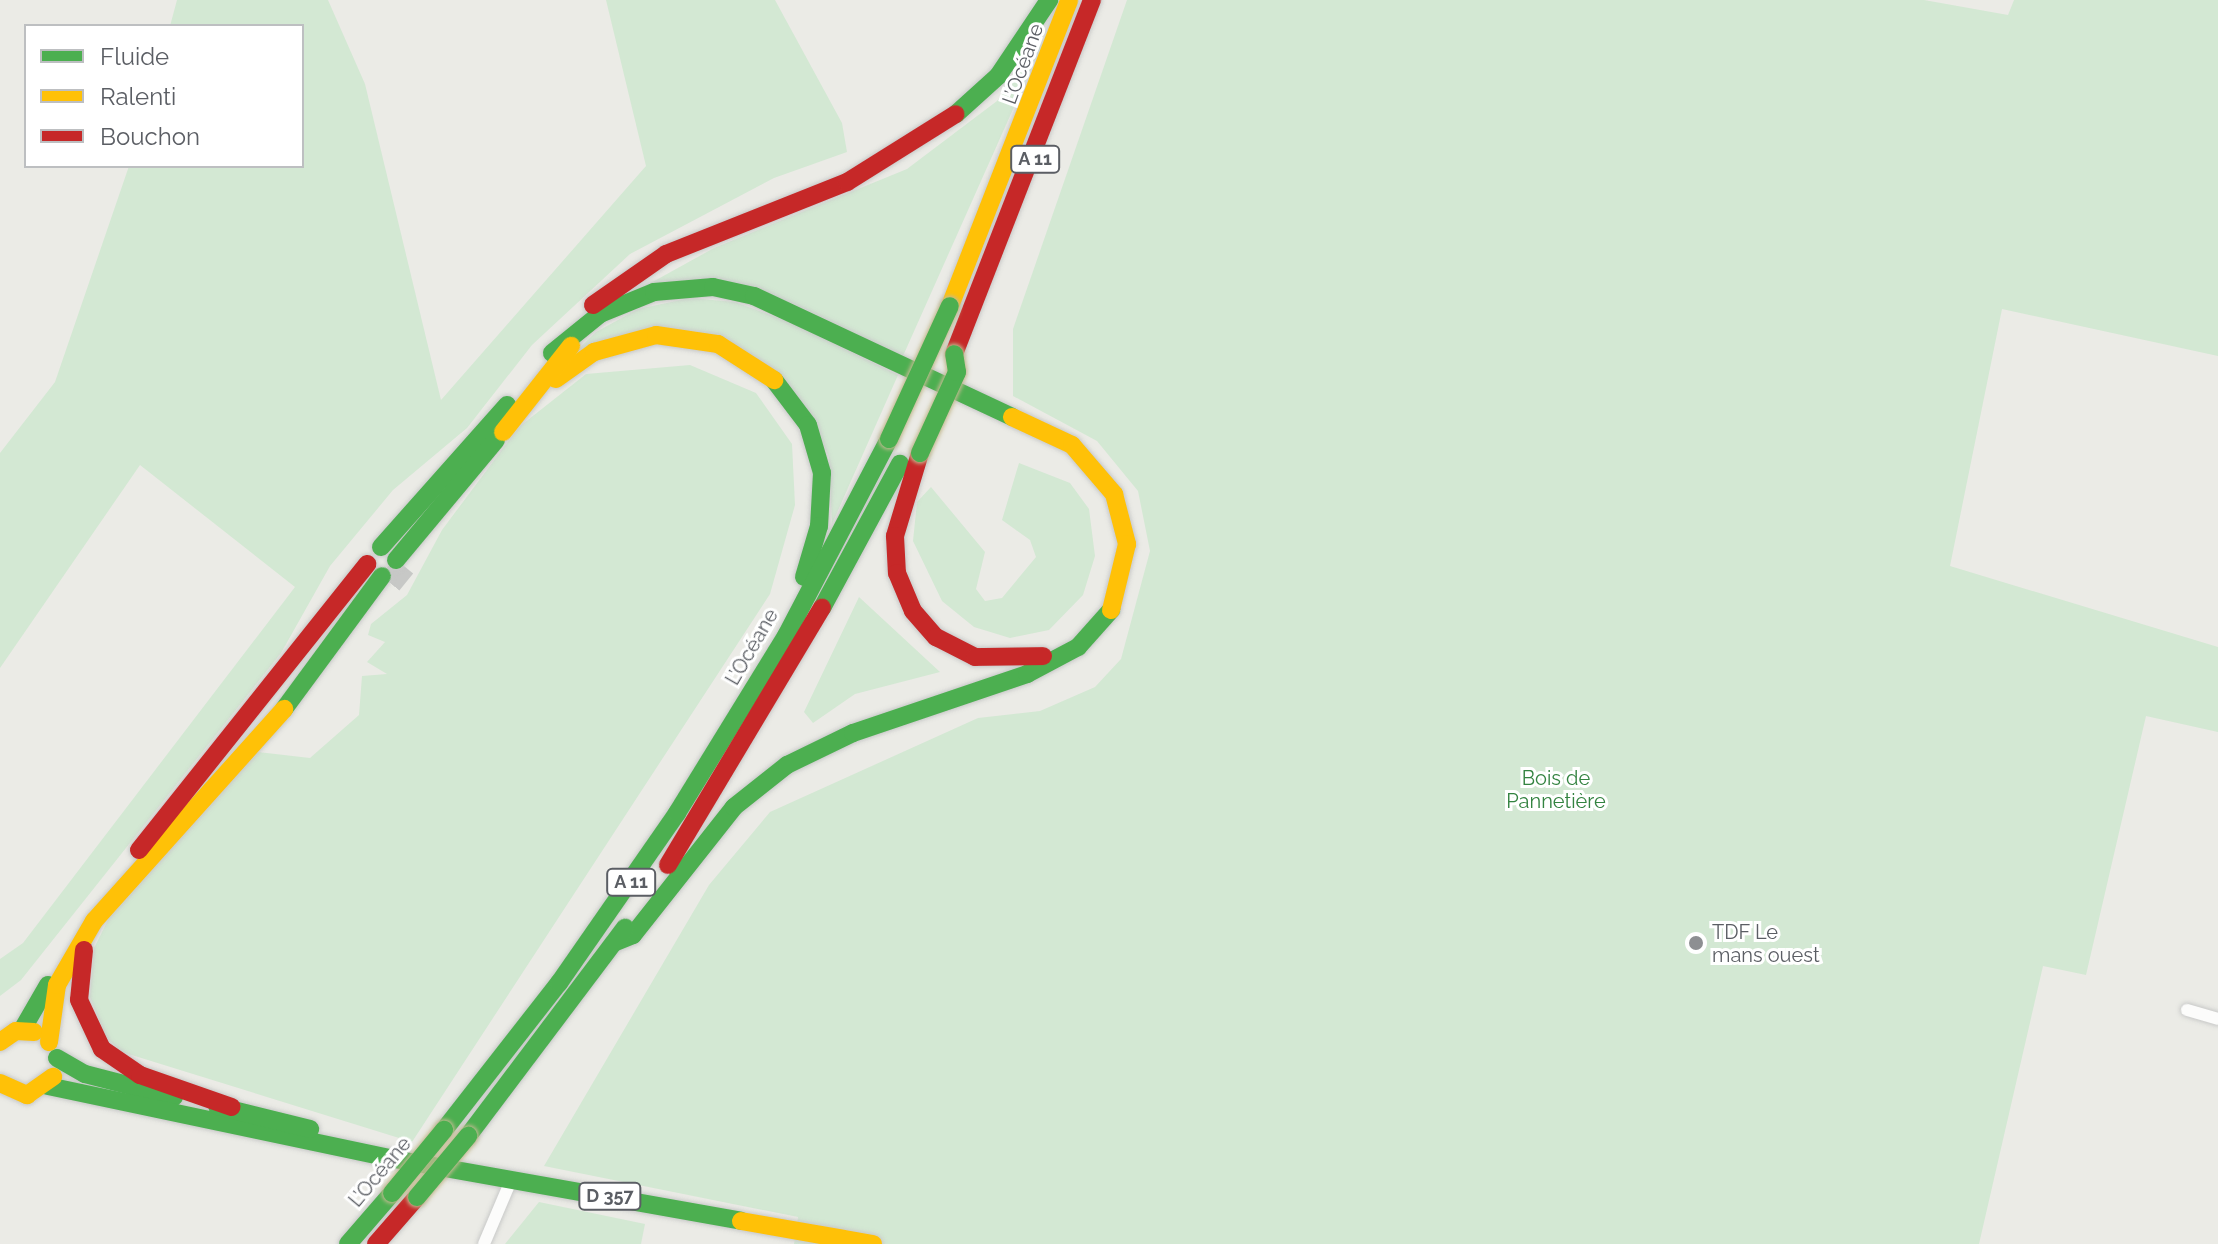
<!DOCTYPE html>
<html>
<head>
<meta charset="utf-8">
<style>
	body { margin:0 }
	#map { position:relative; width:2218px; height:1244px; overflow:hidden; background:#ebebe6; font-family:Raleway,sans-serif }
	div>[style] { position:absolute }
	.green>* { inset:0; background:#d3e8d3 }
	.highway-tunnel>* { height:24px; margin-top:-12px; transform-origin:0; background:repeating-linear-gradient(90deg,#c7c8c6 0 24px,transparent 0 36px) }
	.roads { filter:drop-shadow(0 0 2px #c8c9c8) drop-shadow(0 0 2px #c8c9c8) }
	.street>* { height:12px; margin:-6px; padding:0 6px; transform-origin:6px; border-radius:6px; background:#fcfcfb }
	.fast>* { height:18px; margin:-9px; padding:0 9px; transform-origin:9px; border-radius:9px; background:#4caf50 }
	.slow>* { height:18px; margin:-9px; padding:0 9px; transform-origin:9px; border-radius:9px; background:#ffc107 }
	.jam>* { height:18px; margin:-9px; padding:0 9px; transform-origin:9px; border-radius:9px; background:#c62828 }
	.bridges { filter:drop-shadow(0 0 2px #c3ba92) drop-shadow(0 0 2px #c3ba92) }
	.fast-bridge>* { height:18px; margin:-9px; padding:0 9px; transform-origin:9px; border-radius:9px; background:#4caf50 }
	.dots>* { width:22px; height:22px; translate:-50% -50%; box-sizing:border-box; border:4px solid #fff; border-radius:50% }
	span { translate:-50% -50%; white-space:nowrap; text-align:center; line-height:1.15; -webkit-text-stroke:6px #fff; paint-order:stroke }
	.shield-label span { padding:2px 6px; background:#fff; border:2px solid; border-radius:6px; -webkit-text-stroke-width:0 }
	.shield-label { font-size:18px; color:#5b5e64; font-weight:700 }
	.street-label { font-size:20px; color:#5b5e64 }
	.park-label { font-size:20px; color:#338340 }
	.poi-label { font-size:20px; color:#5b5e64 }
	.left { translate:0 -50%; text-align:left }
	.legend { position:absolute; left:24px; top:24px; width:280px; height:144px; box-sizing:border-box; background:#fff; border:2px solid #bdbfc1; margin:0; padding:10px 14px; list-style:none; font-size:24px; color:#5b5e64 }
	.legend li { display:flex; align-items:center; gap:16px; height:40px }
	.legend b { width:40px; border:2px solid #bdbfc1 }
</style>
</head>
<body>
<div id="map">
	<div class="green">
		<div style="clip-path:polygon(177px 0,328px 0,365px 84px,441px 400px,646px 166px,606px 0,775px 0,842px 123px,847px 152px,774px 178px,630px 254px,532px 345px,467px 428px,393px 490px,330px 566px,281px 653px,21px 980px,0 996px,0 959px,23px 943px,295px 587px,140px 465px,0 668px,0 453px,55px 382px,129px 166px,302px 166px,302px 26px,170px 26px)"></div>
		<div style="clip-path:polygon(1127px 0,1924px 0,2008px 15px,2014px 0,2218px 0,2218px 356px,2002px 309px,1950px 566px,2218px 647px,2218px 732px,2146px 716px,2086px 975px,2043px 966px,1979px 1244px,794px 1244px,798px 1217px,544px 1166px,709px 885px,770px 812px,978px 718px,1040px 711px,1095px 687px,1121px 659px,1150px 551px,1138px 491px,1097px 441px,1013px 396px,1013px 329px)"></div>
		<div style="clip-path:polygon(1043px 42px,903px 356px,792px 303px,638px 290px,714px 248px,907px 169px,997px 101px)"></div>
		<div style="clip-path:polygon(690px 298px,735px 302px,792px 323px,898px 375px,832px 524px,829px 457px,811px 417px,695px 331px,558px 369px,596px 332px,638px 309px)"></div>
		<div style="clip-path:polygon(690px 365px,756px 393px,792px 444px,795px 505px,770px 594px,412px 1142px,122px 1052px,106px 1037px,90px 997px,94px 948px,109px 918px,258px 752px,310px 758px,359px 715px,362px 676px,387px 674px,367px 662px,385px 642px,368px 635px,371px 624px,407px 595px,442px 530px,519px 427px,586px 374px)"></div>
		<div style="clip-path:polygon(1019px 463px,1070px 483px,1089px 509px,1095px 556px,1083px 595px,1049px 630px,1010px 638px,974px 627px,942px 601px,913px 541px,917px 502px,931px 487px,985px 552px,976px 589px,985px 601px,1002px 598px,1036px 557px,1030px 540px,1002px 520px)"></div>
		<div style="clip-path:polygon(859px 597px,940px 672px,855px 694px,813px 723px,804px 712px)"></div>
		<div style="clip-path:polygon(539px 1202px,645px 1224px,641px 1244px,505px 1244px)"></div>
	</div>
	<div class="highway-tunnel">
		<div style="left:390px;top:583px;width:22px;rotate:-51deg"></div>
	</div>
	<div class="roads">
		<div class="street">
			<div style="left:2187px;top:1010px;width:32px;rotate:16deg"></div>
			<div style="left:484px;top:1244px;width:72px;rotate:-67deg"></div>
		</div>
		<div class="fast">
			<div style="left:956px;top:114px;width:57px;rotate:-42.1deg"></div>
			<div style="left:998px;top:76px;width:92px;rotate:-56.1deg"></div>
			<div style="left:552px;top:353px;width:62px;rotate:-39.1deg"></div>
			<div style="left:600px;top:314px;width:58px;rotate:-22.2deg"></div>
			<div style="left:654px;top:292px;width:59px;rotate:-4.8deg"></div>
			<div style="left:713px;top:287px;width:42px;rotate:12.4deg"></div>
			<div style="left:754px;top:296px;width:285px;rotate:25.1deg"></div>
			<div style="left:774px;top:380px;width:56px;rotate:52.9deg"></div>
			<div style="left:808px;top:425px;width:50px;rotate:73.7deg"></div>
			<div style="left:822px;top:473px;width:53px;rotate:93.2deg"></div>
			<div style="left:819px;top:526px;width:53px;rotate:106.4deg"></div>
			<div style="left:381px;top:547px;width:190px;rotate:-48.4deg"></div>
			<div style="left:396px;top:560px;width:156px;rotate:-50.2deg"></div>
			<div style="left:822px;top:608px;width:164px;rotate:-61.6deg"></div>
			<div style="left:284px;top:709px;width:165px;rotate:-53.6deg"></div>
			<div style="left:616px;top:942px;width:18px;rotate:-22deg"></div>
			<div style="left:633px;top:935px;width:163px;rotate:-51.7deg"></div>
			<div style="left:734px;top:807px;width:68px;rotate:-38.4deg"></div>
			<div style="left:787px;top:765px;width:73px;rotate:-25.9deg"></div>
			<div style="left:853px;top:733px;width:184px;rotate:-18.7deg"></div>
			<div style="left:1027px;top:674px;width:58px;rotate:-27.9deg"></div>
			<div style="left:1078px;top:647px;width:50px;rotate:-48.3deg"></div>
			<div style="left:22px;top:1030px;width:52px;rotate:-60deg"></div>
			<div style="left:57px;top:1058px;width:32px;rotate:30deg"></div>
			<div style="left:85px;top:1074px;width:92px;rotate:14.5deg"></div>
			<div style="left:48px;top:1086px;width:354px;rotate:11.9deg"></div>
			<div style="left:394px;top:1159px;width:352px;rotate:10.1deg"></div>
			<div style="left:217px;top:1106px;width:96px;rotate:13.9deg"></div>
			<div style="left:444px;top:1130px;width:187px;rotate:-52deg"></div>
			<div style="left:559px;top:983px;width:207px;rotate:-55.2deg"></div>
			<div style="left:677px;top:813px;width:208px;rotate:-58.4deg"></div>
			<div style="left:786px;top:636px;width:222px;rotate:-62.4deg"></div>
			<div style="left:468px;top:1136px;width:261px;rotate:-53deg"></div>
			<div style="left:348px;top:1244px;width:67px;rotate:-49.2deg"></div>
		</div>
		<div class="slow">
			<div style="left:950px;top:306px;width:328px;rotate:-68.7deg"></div>
			<div style="left:556px;top:379px;width:47px;rotate:-35.4deg"></div>
			<div style="left:594px;top:352px;width:64px;rotate:-15.3deg"></div>
			<div style="left:656px;top:335px;width:63px;rotate:8.3deg"></div>
			<div style="left:718px;top:344px;width:67px;rotate:32.7deg"></div>
			<div style="left:1012px;top:417px;width:66px;rotate:25deg"></div>
			<div style="left:1072px;top:445px;width:65px;rotate:49.4deg"></div>
			<div style="left:1114px;top:494px;width:52px;rotate:75.4deg"></div>
			<div style="left:1127px;top:544px;width:68px;rotate:103.6deg"></div>
			<div style="left:503px;top:432px;width:110px;rotate:-51.7deg"></div>
			<div style="left:0;top:1042px;width:19px;rotate:-35deg"></div>
			<div style="left:16px;top:1031px;width:18px;rotate:3deg"></div>
			<div style="left:49px;top:1042px;width:58px;rotate:-82deg"></div>
			<div style="left:57px;top:985px;width:74px;rotate:-60deg"></div>
			<div style="left:94px;top:921px;width:285px;rotate:-48.1deg"></div>
			<div style="left:0;top:1083px;width:30px;rotate:24deg"></div>
			<div style="left:27px;top:1095px;width:32px;rotate:-35deg"></div>
			<div style="left:741px;top:1221px;width:134px;rotate:9.9deg"></div>
		</div>
		<div class="jam">
			<div style="left:593px;top:305px;width:89px;rotate:-34.9deg"></div>
			<div style="left:666px;top:254px;width:195px;rotate:-21.7deg"></div>
			<div style="left:847px;top:182px;width:128px;rotate:-32deg"></div>
			<div style="left:954px;top:354px;width:380px;rotate:-68.7deg"></div>
			<div style="left:920px;top:453px;width:87px;rotate:106.8deg"></div>
			<div style="left:895px;top:536px;width:37px;rotate:87deg"></div>
			<div style="left:897px;top:573px;width:41px;rotate:67.2deg"></div>
			<div style="left:913px;top:611px;width:35px;rotate:49deg"></div>
			<div style="left:936px;top:637px;width:44px;rotate:27.1deg"></div>
			<div style="left:975px;top:657px;width:68px;rotate:-0.8deg"></div>
			<div style="left:139px;top:850px;width:366px;rotate:-51.4deg"></div>
			<div style="left:668px;top:865px;width:300px;rotate:-59.1deg"></div>
			<div style="left:84px;top:950px;width:50px;rotate:95.7deg"></div>
			<div style="left:79px;top:1000px;width:54px;rotate:64.9deg"></div>
			<div style="left:102px;top:1049px;width:46px;rotate:34.4deg"></div>
			<div style="left:140px;top:1075px;width:97px;rotate:19.2deg"></div>
			<div style="left:376px;top:1244px;width:62px;rotate:-48.9deg"></div>
		</div>
	</div>
	<div class="bridges">
		<div class="fast-bridge">
			<div style="left:889px;top:439px;width:146px;rotate:-65.4deg"></div>
			<div style="left:920px;top:453px;width:89px;rotate:-65.4deg"></div>
			<div style="left:957px;top:372px;width:18px;rotate:-99deg"></div>
			<div style="left:392px;top:1193px;width:82px;rotate:-50.5deg"></div>
			<div style="left:417px;top:1197px;width:80px;rotate:-50.1deg"></div>
		</div>
	</div>
	<div class="dots">
		<div style="left:1696px;top:943px;background:#8d8f92"></div>
	</div>
	<div class="shield-label">
		<span style="left:1035px;top:159px">A 11</span>
		<span style="left:631px;top:882px">A 11</span>
		<span style="left:610px;top:1196px">D 357</span>
	</div>
	<div class="street-label">
		<span style="left:1023px;top:64px;rotate:-70deg">L’Océane</span>
		<span style="left:752px;top:647px;rotate:-60deg">L’Océane</span>
		<span style="left:380px;top:1172px;rotate:-50deg">L’Océane</span>
	</div>
	<div class="park-label">
		<span style="left:1556px;top:790px">Bois de<br>Pannetière</span>
	</div>
	<div class="poi-label">
		<span class="left" style="left:1712px;top:944px">TDF Le<br>mans ouest</span>
	</div>
	<ul class="legend">
	<li><b style="height:10px;background:#4caf50"></b>Fluide</li>
	<li><b style="height:10px;background:#ffc107"></b>Ralenti</li>
	<li><b style="height:10px;background:#c62828"></b>Bouchon</li>
	</ul>
</div>
</body>
</html>
